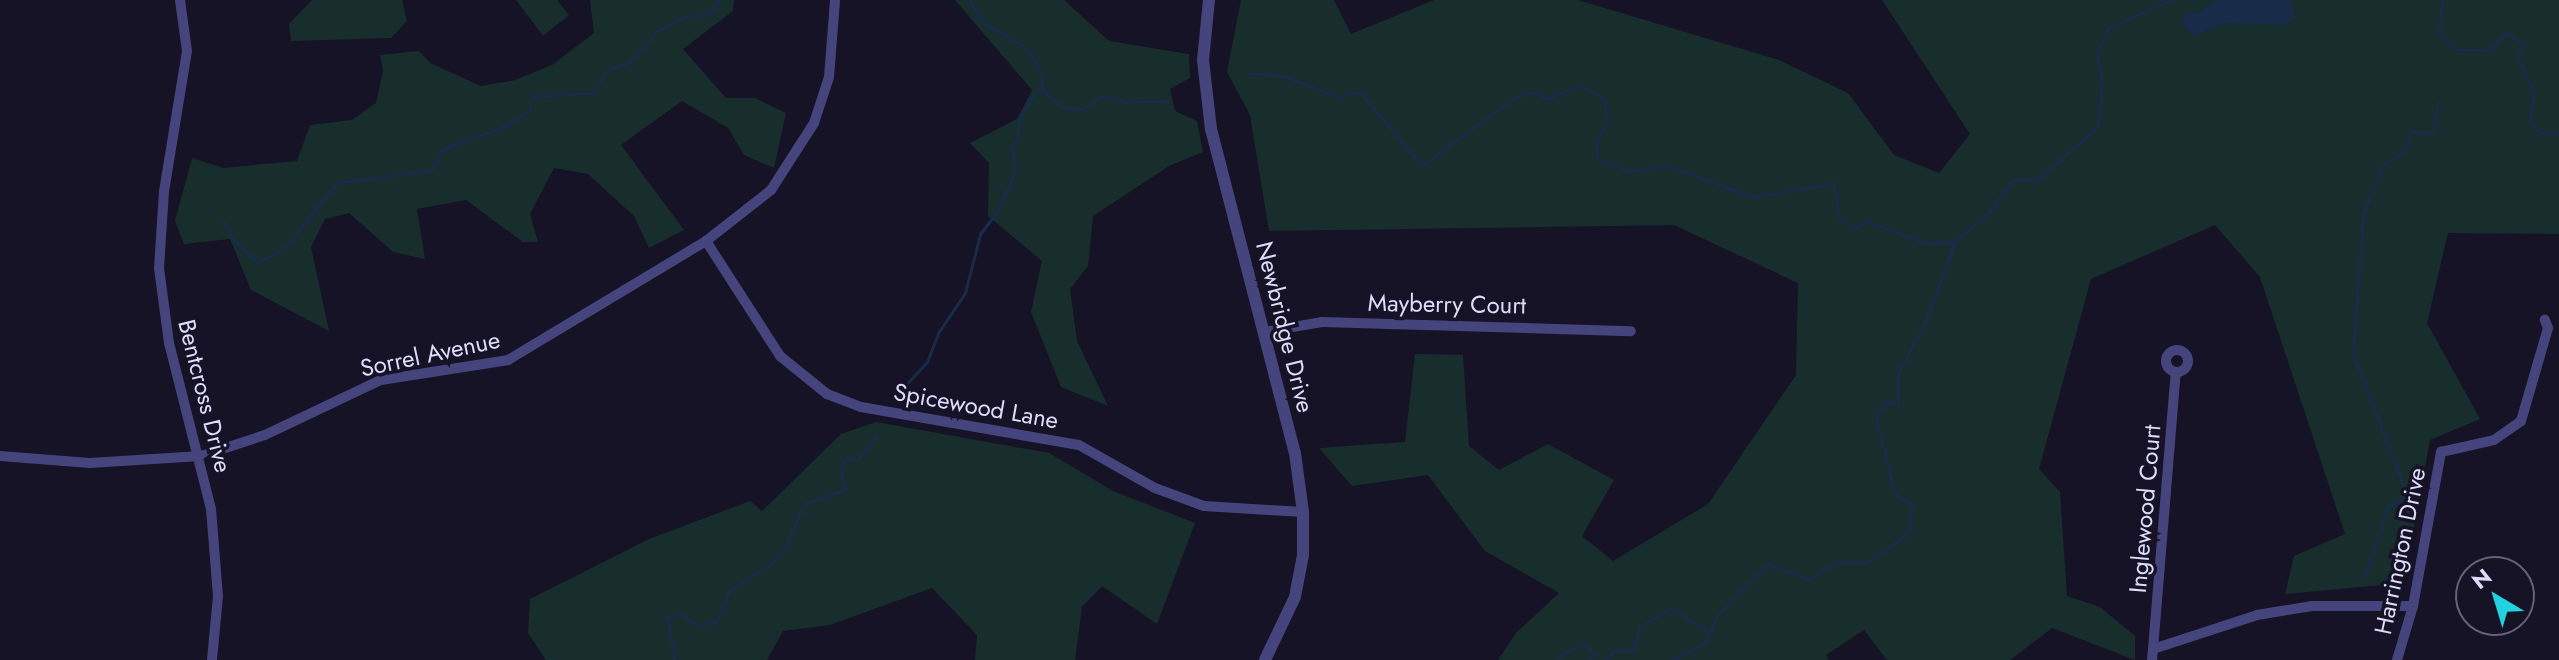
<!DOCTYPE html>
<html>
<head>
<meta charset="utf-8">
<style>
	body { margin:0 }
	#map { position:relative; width:2559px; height:660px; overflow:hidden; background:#151325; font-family:Jost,sans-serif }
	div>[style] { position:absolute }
	.green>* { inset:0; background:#172e2d }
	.water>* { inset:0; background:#182c49 }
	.stream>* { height:3px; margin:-1.5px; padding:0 1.5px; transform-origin:1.5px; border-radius:1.5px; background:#182c49 }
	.minor>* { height:10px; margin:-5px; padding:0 5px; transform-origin:5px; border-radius:5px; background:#45447d }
	.minor>.ring { margin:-5px; padding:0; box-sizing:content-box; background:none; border:10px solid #45447d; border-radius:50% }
	.tertiary>* { height:12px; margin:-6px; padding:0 6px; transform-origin:6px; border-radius:6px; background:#45447d }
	span { translate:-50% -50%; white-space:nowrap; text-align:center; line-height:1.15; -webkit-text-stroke:7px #151325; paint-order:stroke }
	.street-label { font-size:24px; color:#dedcfa }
	.north { position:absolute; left:2455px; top:556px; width:80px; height:80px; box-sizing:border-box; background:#151325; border:2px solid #65637a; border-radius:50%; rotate:322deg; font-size:22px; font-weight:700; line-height:32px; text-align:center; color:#dedcfa }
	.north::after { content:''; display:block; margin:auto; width:28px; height:36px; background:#22d2e0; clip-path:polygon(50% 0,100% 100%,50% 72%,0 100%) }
</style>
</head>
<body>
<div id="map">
	<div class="green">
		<div style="clip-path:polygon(312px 0,402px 0,407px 21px,391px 38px,291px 41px,289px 24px)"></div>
		<div style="clip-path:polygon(516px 0,557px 0,569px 15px,543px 36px)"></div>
		<div style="clip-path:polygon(590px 0,734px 0,733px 11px,683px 49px,726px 98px,755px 98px,786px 113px,774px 168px,744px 155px,728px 128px,682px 101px,621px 145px,684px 230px,649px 248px,634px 216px,588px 174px,554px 168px,530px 214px,538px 242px,523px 242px,466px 200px,417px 209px,425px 259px,393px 252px,349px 213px,325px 219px,311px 247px,329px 331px,251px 290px,230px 239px,184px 244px,175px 221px,192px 158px,223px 168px,297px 161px,310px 125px,352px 120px,376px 103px,383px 71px,380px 55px,419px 51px,430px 63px,481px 86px,515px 80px,552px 65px,594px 33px)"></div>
		<div style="clip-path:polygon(955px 0,1064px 0,1109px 41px,1189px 54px,1190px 78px,1170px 89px,1175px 111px,1197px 121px,1203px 152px,1169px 166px,1093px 216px,1088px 266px,1070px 289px,1077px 341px,1108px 406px,1061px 387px,1031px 312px,1042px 261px,988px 216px,989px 163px,970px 143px,1017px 119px,1032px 90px)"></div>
		<div style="clip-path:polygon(1241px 0,1334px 0,1351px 34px,1434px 0,1578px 0,1779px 60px,1848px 93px,1894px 155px,1939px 173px,1970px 134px,1882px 0,2559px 0,2559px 234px,2448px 233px,2427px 323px,2480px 419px,2430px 440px,2404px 583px,2285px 594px,2294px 556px,2345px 534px,2260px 277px,2215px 225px,2091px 279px,2039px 469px,2060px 492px,2067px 596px,2100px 607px,2135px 636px,2135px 660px,2052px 628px,2010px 660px,1887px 660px,1864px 630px,1826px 655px,1829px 660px,1498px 660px,1516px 633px,1559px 593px,1485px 551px,1428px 475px,1352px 486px,1319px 448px,1405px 442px,1415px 354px,1463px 355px,1469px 446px,1499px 470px,1548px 444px,1614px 480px,1582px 536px,1613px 561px,1708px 504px,1796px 375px,1798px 283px,1674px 225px,1269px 231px,1250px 115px,1227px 72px)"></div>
		<div style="clip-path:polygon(876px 422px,1049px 453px,1113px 491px,1195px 523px,1157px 624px,1102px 586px,1082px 607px,1075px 660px,975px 660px,977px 635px,932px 588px,830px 625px,783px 631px,767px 660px,546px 660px,528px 633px,530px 599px,649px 539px,750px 501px,762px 511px,841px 434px)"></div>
	</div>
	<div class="water">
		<div style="clip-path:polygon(2215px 0,2291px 0,2295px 18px,2286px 25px,2224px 23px,2192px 36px,2182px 23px,2186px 13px,2198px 13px)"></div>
	</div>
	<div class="stream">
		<div style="left:969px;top:0;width:27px;rotate:57deg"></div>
		<div style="left:984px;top:23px;width:48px;rotate:30.3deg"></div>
		<div style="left:1025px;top:47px;width:21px;rotate:55deg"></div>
		<div style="left:1037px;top:64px;width:29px;rotate:74deg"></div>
		<div style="left:1045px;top:92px;width:24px;rotate:42deg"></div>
		<div style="left:1063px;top:108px;width:19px;rotate:3deg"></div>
		<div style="left:1082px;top:109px;width:24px;rotate:-33deg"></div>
		<div style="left:1102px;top:96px;width:25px;rotate:14deg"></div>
		<div style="left:1126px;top:102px;width:44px;rotate:-1.3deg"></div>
		<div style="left:2442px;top:0;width:32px;rotate:95deg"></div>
		<div style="left:2439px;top:32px;width:24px;rotate:45deg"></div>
		<div style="left:2456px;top:49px;width:34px;rotate:2deg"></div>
		<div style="left:2490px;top:50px;width:23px;rotate:-47deg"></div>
		<div style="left:2506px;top:33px;width:19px;rotate:32deg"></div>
		<div style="left:2522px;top:43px;width:16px;rotate:104deg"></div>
		<div style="left:2518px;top:59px;width:37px;rotate:64deg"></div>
		<div style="left:2534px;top:92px;width:29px;rotate:98deg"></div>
		<div style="left:2530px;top:121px;width:15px;rotate:53deg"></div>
		<div style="left:2539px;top:133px;width:20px;rotate:6deg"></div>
		<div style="left:1248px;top:73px;width:32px;rotate:4deg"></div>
		<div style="left:1280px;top:75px;width:63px;rotate:20.4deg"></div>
		<div style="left:1339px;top:97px;width:22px;rotate:-13deg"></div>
		<div style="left:1360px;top:92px;width:97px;rotate:50deg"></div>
		<div style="left:1422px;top:166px;width:116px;rotate:-36.6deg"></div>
		<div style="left:1515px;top:97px;width:22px;rotate:-13deg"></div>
		<div style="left:1536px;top:92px;width:12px;rotate:35deg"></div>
		<div style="left:1546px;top:99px;width:37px;rotate:-22deg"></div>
		<div style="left:1580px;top:85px;width:28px;rotate:30deg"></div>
		<div style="left:1604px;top:99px;width:22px;rotate:80deg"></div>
		<div style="left:1608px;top:121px;width:25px;rotate:119deg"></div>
		<div style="left:1596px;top:143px;width:15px;rotate:86deg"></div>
		<div style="left:1597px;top:158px;width:33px;rotate:23deg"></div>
		<div style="left:1627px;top:171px;width:41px;rotate:-7deg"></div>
		<div style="left:1668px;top:166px;width:90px;rotate:20deg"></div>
		<div style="left:1753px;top:197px;width:82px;rotate:-9.8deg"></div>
		<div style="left:1834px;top:183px;width:37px;rotate:81deg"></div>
		<div style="left:1840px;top:220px;width:17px;rotate:31deg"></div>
		<div style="left:1855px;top:229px;width:14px;rotate:-36deg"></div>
		<div style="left:1866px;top:221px;width:63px;rotate:20.4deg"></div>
		<div style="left:1925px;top:243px;width:30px;rotate:-2deg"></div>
		<div style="left:223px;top:220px;width:23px;rotate:61deg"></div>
		<div style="left:234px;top:240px;width:32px;rotate:44deg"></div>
		<div style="left:257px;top:262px;width:28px;rotate:-26deg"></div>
		<div style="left:282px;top:250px;width:87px;rotate:-50.6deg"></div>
		<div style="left:337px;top:183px;width:96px;rotate:-7.8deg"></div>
		<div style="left:432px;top:170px;width:22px;rotate:-66deg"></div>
		<div style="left:441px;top:150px;width:71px;rotate:-20.7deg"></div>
		<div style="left:507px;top:125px;width:26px;rotate:-32deg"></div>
		<div style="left:529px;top:111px;width:16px;rotate:-75deg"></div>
		<div style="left:533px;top:96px;width:59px;rotate:-2.9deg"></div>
		<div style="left:592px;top:93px;width:29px;rotate:-55deg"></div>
		<div style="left:609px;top:69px;width:19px;rotate:-16deg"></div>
		<div style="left:627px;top:64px;width:43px;rotate:-47.8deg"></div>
		<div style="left:656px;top:32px;width:31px;rotate:-29deg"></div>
		<div style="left:683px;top:17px;width:27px;rotate:-6deg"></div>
		<div style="left:710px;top:14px;width:16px;rotate:-60deg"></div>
		<div style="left:898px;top:393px;width:42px;rotate:-46.9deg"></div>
		<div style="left:927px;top:362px;width:31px;rotate:-69deg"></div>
		<div style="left:938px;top:333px;width:48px;rotate:-56deg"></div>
		<div style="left:965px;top:293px;width:61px;rotate:-75.7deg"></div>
		<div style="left:980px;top:234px;width:31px;rotate:-53deg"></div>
		<div style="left:999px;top:209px;width:44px;rotate:-67.5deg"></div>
		<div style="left:1016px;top:168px;width:21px;rotate:-104deg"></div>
		<div style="left:1011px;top:148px;width:12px;rotate:-55deg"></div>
		<div style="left:1018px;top:138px;width:19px;rotate:-87deg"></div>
		<div style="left:1019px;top:119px;width:35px;rotate:-59deg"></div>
		<div style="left:1037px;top:89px;width:9px;rotate:21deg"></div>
		<div style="left:2365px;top:577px;width:74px;rotate:-71.8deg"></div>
		<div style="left:2388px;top:507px;width:22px;rotate:-30deg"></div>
		<div style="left:2407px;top:496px;width:153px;rotate:-110.7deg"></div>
		<div style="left:2353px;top:353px;width:137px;rotate:-85.8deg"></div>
		<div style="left:2363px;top:216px;width:53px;rotate:-69.2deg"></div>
		<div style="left:2382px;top:166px;width:27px;rotate:-34deg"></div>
		<div style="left:2404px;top:151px;width:20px;rotate:-70deg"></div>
		<div style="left:2411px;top:132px;width:20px;rotate:3deg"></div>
		<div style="left:2431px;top:133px;width:32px;rotate:-76deg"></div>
		<div style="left:675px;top:660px;width:44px;rotate:-100.5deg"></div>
		<div style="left:667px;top:617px;width:14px;rotate:-17deg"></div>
		<div style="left:680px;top:613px;width:19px;rotate:39deg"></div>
		<div style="left:695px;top:625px;width:21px;rotate:-8deg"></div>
		<div style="left:716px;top:622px;width:35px;rotate:-66deg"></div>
		<div style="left:730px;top:590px;width:49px;rotate:-32.4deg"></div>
		<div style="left:771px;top:564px;width:18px;rotate:-47deg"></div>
		<div style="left:783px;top:551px;width:53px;rotate:-65.4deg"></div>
		<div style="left:805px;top:503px;width:41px;rotate:-18.4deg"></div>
		<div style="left:844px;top:490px;width:25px;rotate:-97deg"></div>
		<div style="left:841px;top:465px;width:9px;rotate:-54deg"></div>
		<div style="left:846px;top:458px;width:12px;rotate:5deg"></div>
		<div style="left:858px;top:459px;width:31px;rotate:-52deg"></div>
		<div style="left:1559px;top:660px;width:5px;rotate:-90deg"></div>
		<div style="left:1559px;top:655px;width:27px;rotate:-24deg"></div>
		<div style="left:1584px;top:644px;width:14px;rotate:45deg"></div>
		<div style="left:1594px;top:654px;width:8px;rotate:130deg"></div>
		<div style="left:1605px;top:660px;width:14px;rotate:-45deg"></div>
		<div style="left:1615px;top:650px;width:18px;rotate:3deg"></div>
		<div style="left:1633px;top:651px;width:25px;rotate:-76deg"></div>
		<div style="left:1639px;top:627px;width:37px;rotate:-31deg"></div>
		<div style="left:1671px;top:608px;width:45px;rotate:33.3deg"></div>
		<div style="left:1709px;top:633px;width:17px;rotate:-66deg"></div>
		<div style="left:1716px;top:617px;width:74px;rotate:-45.5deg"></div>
		<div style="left:1768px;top:564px;width:44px;rotate:21.3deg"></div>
		<div style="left:1809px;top:580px;width:29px;rotate:-35deg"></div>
		<div style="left:1833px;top:563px;width:34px;rotate:-2deg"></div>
		<div style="left:1867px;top:562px;width:51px;rotate:-34.6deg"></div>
		<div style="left:1909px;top:533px;width:28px;rotate:-84deg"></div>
		<div style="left:1912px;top:505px;width:22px;rotate:-146deg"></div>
		<div style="left:1894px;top:493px;width:80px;rotate:-103deg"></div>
		<div style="left:1876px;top:415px;width:17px;rotate:-54deg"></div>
		<div style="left:1886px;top:401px;width:13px;rotate:18deg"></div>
		<div style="left:1898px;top:405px;width:32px;rotate:-90deg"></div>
		<div style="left:1898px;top:373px;width:57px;rotate:-61.6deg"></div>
		<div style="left:1925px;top:323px;width:86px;rotate:-69.7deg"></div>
		<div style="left:1955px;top:242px;width:44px;rotate:-41.3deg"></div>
		<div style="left:1988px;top:213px;width:41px;rotate:-52.9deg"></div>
		<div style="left:2013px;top:180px;width:24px"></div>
		<div style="left:2037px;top:180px;width:81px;rotate:-41deg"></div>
		<div style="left:2098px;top:127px;width:43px;rotate:-84.7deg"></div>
		<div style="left:2102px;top:84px;width:31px;rotate:-99deg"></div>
		<div style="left:2097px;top:53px;width:27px;rotate:-66deg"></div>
		<div style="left:2108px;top:28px;width:69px;rotate:-24deg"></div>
		<div style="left:1673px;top:660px;width:38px;rotate:-28deg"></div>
		<div style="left:1707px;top:642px;width:9px;rotate:-77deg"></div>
	</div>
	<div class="minor">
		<div style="left:180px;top:0;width:51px;rotate:82.2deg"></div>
		<div style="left:187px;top:51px;width:142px;rotate:99.3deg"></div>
		<div style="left:164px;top:191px;width:77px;rotate:93.7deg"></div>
		<div style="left:159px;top:268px;width:76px;rotate:82.4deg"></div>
		<div style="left:169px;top:343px;width:171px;rotate:75.8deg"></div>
		<div style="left:211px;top:509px;width:87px;rotate:85.4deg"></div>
		<div style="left:218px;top:596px;width:64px;rotate:95.4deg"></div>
		<div style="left:706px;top:241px;width:137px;rotate:57.2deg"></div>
		<div style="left:780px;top:356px;width:60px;rotate:39deg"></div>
		<div style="left:827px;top:394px;width:36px;rotate:21deg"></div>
		<div style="left:861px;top:407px;width:221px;rotate:9.9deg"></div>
		<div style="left:1079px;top:445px;width:87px;rotate:29.5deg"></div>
		<div style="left:1155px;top:488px;width:52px;rotate:20.2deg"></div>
		<div style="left:1204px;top:506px;width:99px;rotate:3.5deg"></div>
		<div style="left:1264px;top:332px;width:59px;rotate:-9.8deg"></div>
		<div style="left:1322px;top:322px;width:309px;rotate:1.7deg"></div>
		<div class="ring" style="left:2166px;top:350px;width:12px;height:12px"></div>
		<div style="left:0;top:456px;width:90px;rotate:4.4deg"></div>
		<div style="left:90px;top:463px;width:111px;rotate:-3.6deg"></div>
		<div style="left:201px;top:456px;width:67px;rotate:-18.2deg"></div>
		<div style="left:265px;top:435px;width:128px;rotate:-25.4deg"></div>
		<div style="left:381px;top:380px;width:129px;rotate:-8.9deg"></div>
		<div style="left:508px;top:360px;width:231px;rotate:-31deg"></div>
		<div style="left:706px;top:241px;width:83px;rotate:-38.1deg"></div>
		<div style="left:771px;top:190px;width:80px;rotate:-57.3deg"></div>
		<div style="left:814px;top:123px;width:48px;rotate:-71.9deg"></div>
		<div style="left:829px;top:77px;width:77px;rotate:-85.5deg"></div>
		<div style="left:2153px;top:649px;width:278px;rotate:-85.3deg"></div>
		<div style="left:2152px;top:660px;width:11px;rotate:-85deg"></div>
		<div style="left:2153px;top:649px;width:109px;rotate:-18.1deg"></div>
		<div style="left:2257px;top:615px;width:56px;rotate:-9.3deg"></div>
		<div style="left:2312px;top:606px;width:101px"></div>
		<div style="left:2397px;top:660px;width:56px;rotate:-73.5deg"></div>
		<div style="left:2413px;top:606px;width:157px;rotate:-79.7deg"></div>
		<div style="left:2441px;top:452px;width:54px;rotate:-12.8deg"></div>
		<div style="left:2494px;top:440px;width:33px;rotate:-35deg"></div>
		<div style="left:2521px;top:421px;width:97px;rotate:-73.8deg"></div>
		<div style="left:2548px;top:328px;width:9px;rotate:-111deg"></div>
	</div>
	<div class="tertiary">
		<div style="left:1209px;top:0;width:60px;rotate:95.7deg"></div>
		<div style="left:1203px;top:60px;width:69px;rotate:83.4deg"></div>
		<div style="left:1211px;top:129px;width:335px;rotate:75.5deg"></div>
		<div style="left:1295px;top:453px;width:60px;rotate:82.3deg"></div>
		<div style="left:1303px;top:512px;width:43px;rotate:90deg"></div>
		<div style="left:1303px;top:555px;width:43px;rotate:100.8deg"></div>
		<div style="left:1295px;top:597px;width:70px;rotate:115.5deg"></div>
	</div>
	<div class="street-label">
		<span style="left:1447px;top:304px;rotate:1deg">Mayberry Court</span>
		<span style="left:1285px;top:327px;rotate:76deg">Newbridge Drive</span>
		<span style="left:430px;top:354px;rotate:-12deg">Sorrel Avenue</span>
		<span style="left:205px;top:396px;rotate:76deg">Bentcross Drive</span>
		<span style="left:976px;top:406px;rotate:10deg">Spicewood Lane</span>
		<span style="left:2145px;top:509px;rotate:-85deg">Inglewood Court</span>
		<span style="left:2400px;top:551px;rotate:-78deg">Harrington Drive</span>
	</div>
	<div class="north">N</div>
</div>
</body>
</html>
